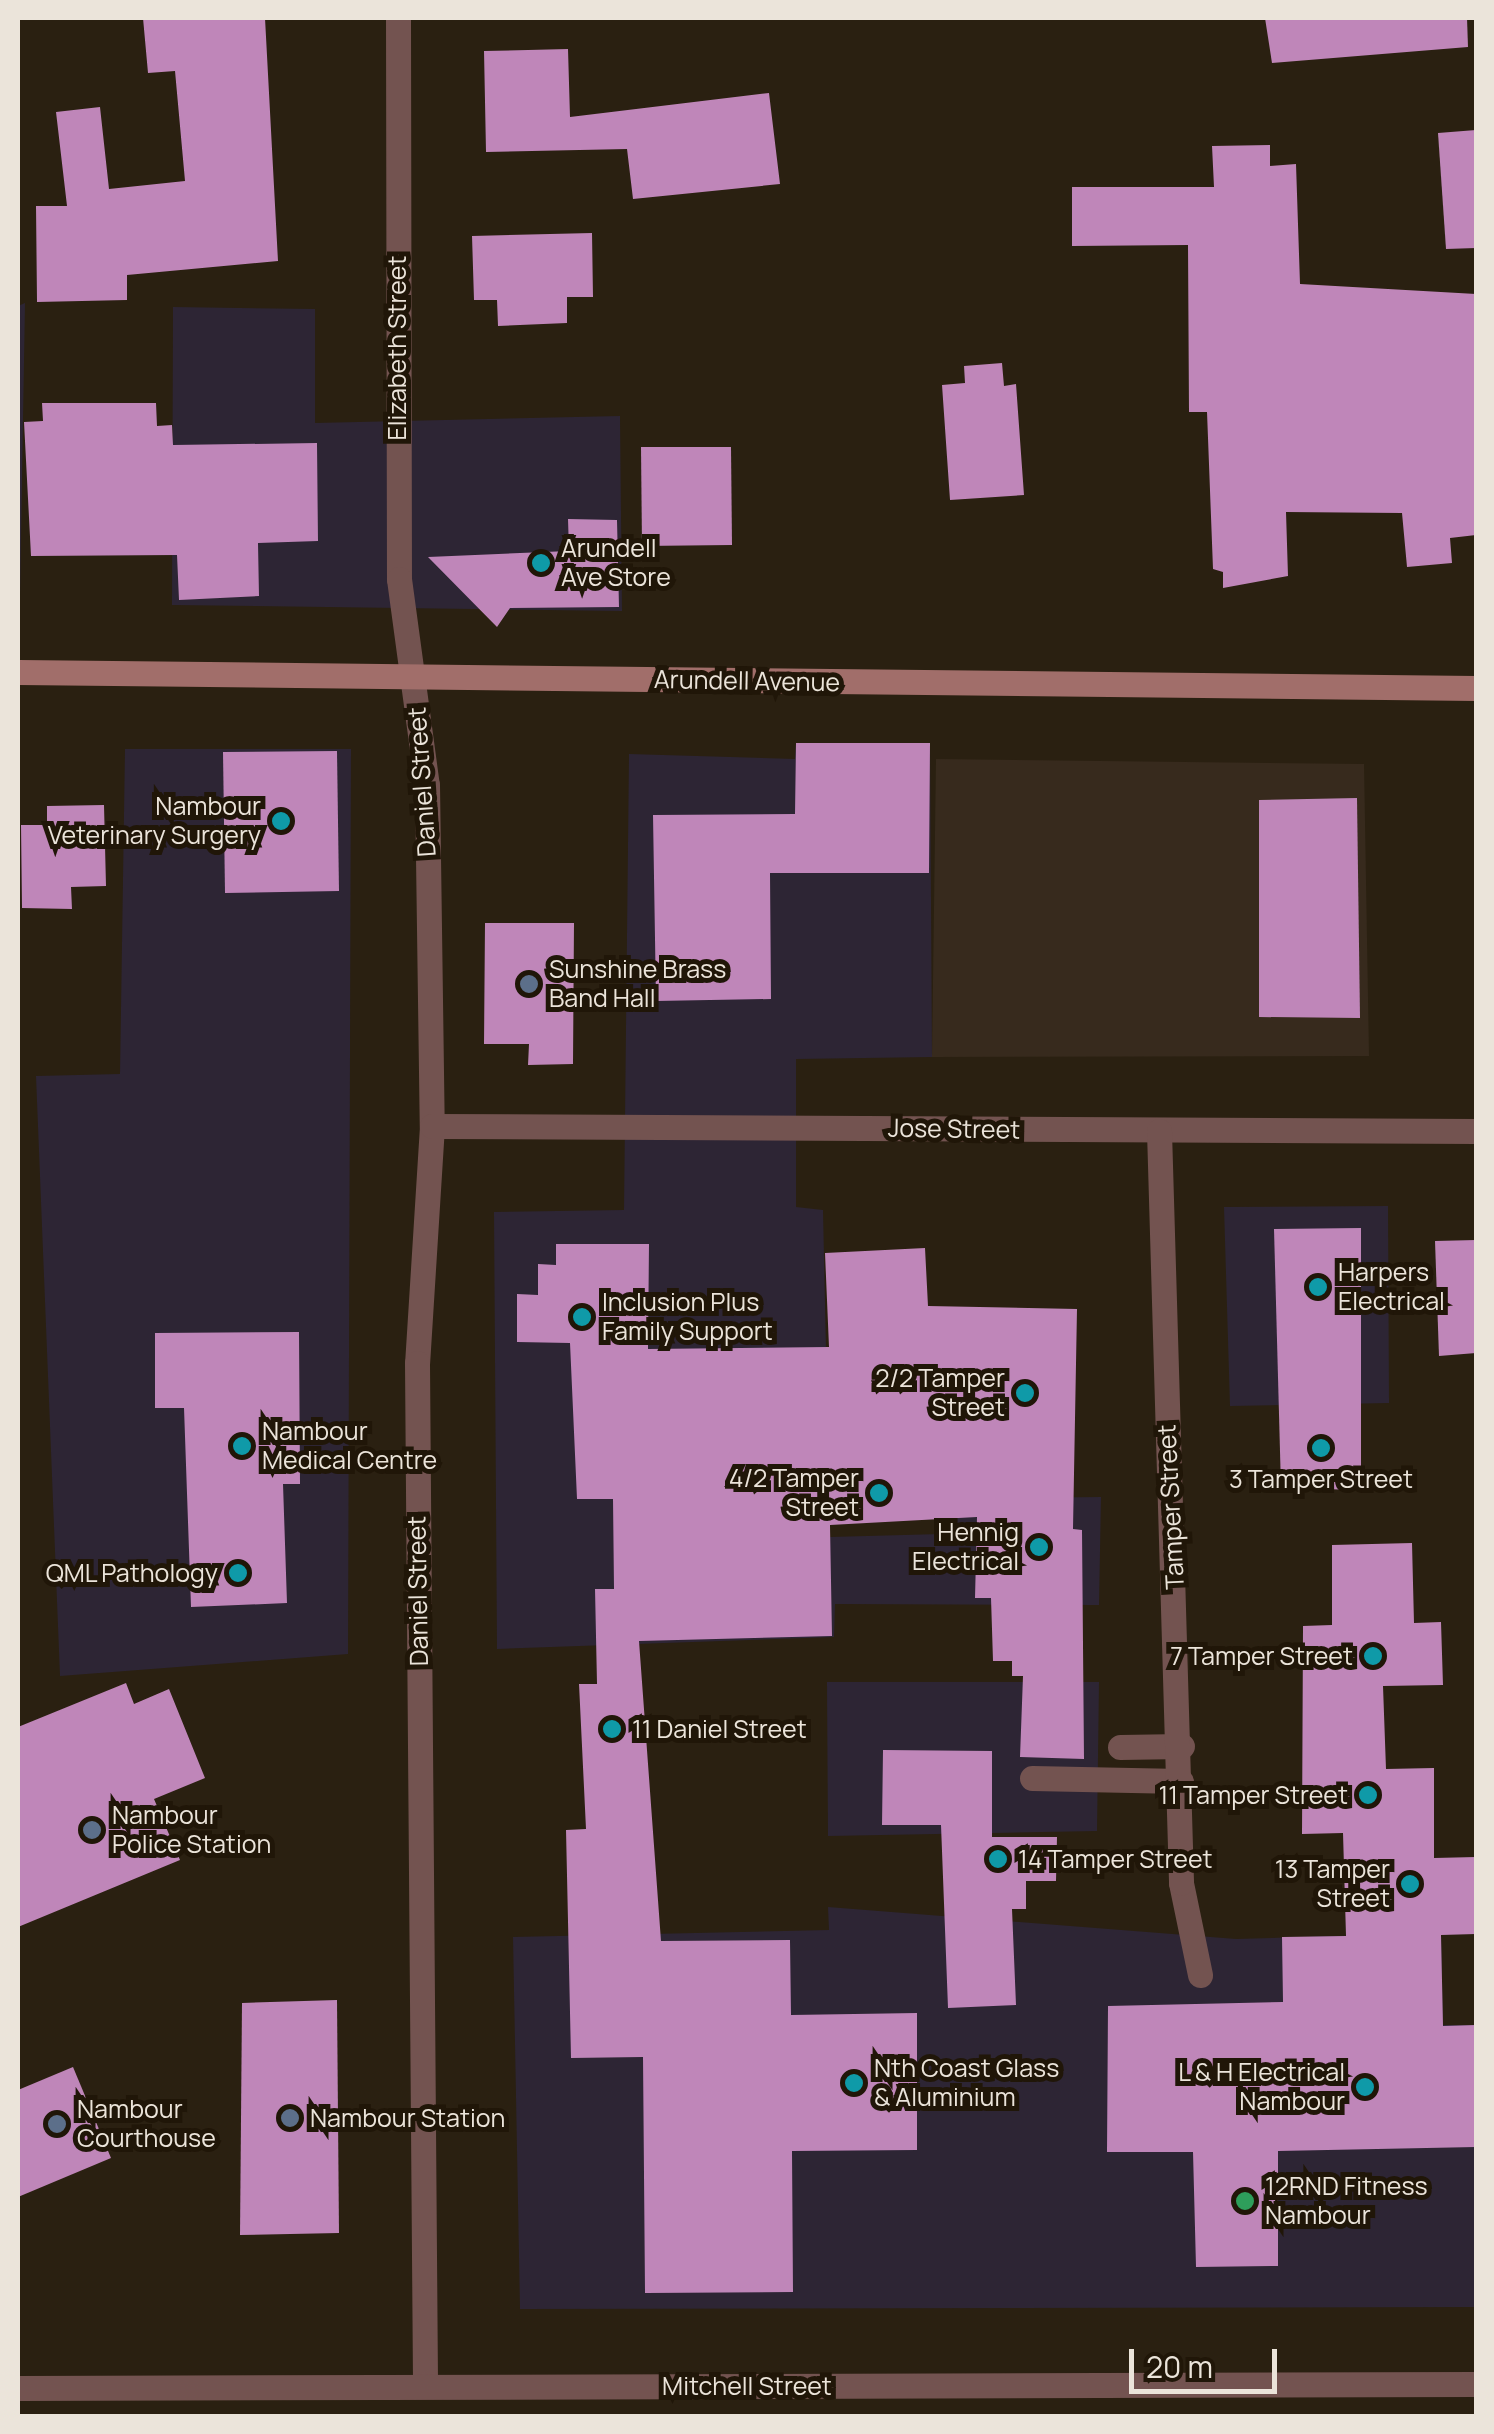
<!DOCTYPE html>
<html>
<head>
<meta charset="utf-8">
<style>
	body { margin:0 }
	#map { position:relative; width:1494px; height:2434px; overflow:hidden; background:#2a2011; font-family:Manrope,sans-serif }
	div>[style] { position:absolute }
	.commercial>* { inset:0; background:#2d2534 }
	.industrial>* { inset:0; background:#372a1d }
	.building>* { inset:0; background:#bf86b9 }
	.service>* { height:25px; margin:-12.5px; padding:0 12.5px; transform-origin:12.5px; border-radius:12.5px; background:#735350 }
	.minor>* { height:25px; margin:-12.5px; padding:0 12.5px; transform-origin:12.5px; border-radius:12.5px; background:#735350 }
	.secondary>* { height:25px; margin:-12.5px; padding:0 12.5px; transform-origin:12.5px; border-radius:12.5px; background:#a16e6a }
	.dots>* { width:28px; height:28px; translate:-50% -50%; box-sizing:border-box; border:5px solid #201608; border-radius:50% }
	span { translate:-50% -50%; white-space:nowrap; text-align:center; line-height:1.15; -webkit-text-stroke:10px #201608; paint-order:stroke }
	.street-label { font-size:25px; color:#ebe4da }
	.poi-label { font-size:25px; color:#ebe4da }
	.left { translate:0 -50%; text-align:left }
	.right { translate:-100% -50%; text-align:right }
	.frame { position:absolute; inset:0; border:20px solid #ebe4da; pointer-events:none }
	.scale { position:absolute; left:1129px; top:2349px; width:148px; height:45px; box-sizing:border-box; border:5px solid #ebe4da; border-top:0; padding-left:12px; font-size:30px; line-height:35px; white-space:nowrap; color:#ebe4da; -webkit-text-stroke:8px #201608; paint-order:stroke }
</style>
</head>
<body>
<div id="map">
	<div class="commercial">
		<div style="clip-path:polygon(25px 303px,20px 596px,18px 596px,18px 306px)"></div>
		<div style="clip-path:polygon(173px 307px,315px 309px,315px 423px,620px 416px,622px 611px,172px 605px)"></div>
		<div style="clip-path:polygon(796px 743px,930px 743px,932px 1057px,796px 1059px,796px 1207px,823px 1210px,830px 1537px,941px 1534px,942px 1499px,1101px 1497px,1099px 1605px,835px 1604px,834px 1637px,497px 1649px,494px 1212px,624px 1210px,629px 754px,795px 759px)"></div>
		<div style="clip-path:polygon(125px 749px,351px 749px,348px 1654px,60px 1676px,36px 1076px,120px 1074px)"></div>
		<div style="clip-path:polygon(1388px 1206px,1389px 1403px,1230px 1406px,1224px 1207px)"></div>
		<div style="clip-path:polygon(827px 1682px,1099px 1682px,1097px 1831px,828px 1836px)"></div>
		<div style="clip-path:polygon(828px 1907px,1236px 1939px,1441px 1933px,1443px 2025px,1476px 2025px,1476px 2307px,520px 2309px,513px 1937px,829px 1930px)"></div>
	</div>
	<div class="industrial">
		<div style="clip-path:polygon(936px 759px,1364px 764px,1369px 1056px,932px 1057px)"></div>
	</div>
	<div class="building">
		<div style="clip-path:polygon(143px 18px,265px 18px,278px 261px,127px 275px,127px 300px,37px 302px,36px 206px,67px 206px,56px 112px,100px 107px,109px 189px,185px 181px,175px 71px,148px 73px)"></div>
		<div style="clip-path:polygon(1265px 18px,1467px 18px,1468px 47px,1272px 63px)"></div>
		<div style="clip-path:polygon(568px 49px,570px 117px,769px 93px,780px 184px,633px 199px,627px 149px,486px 152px,484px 51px)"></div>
		<div style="clip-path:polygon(1476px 130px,1476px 248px,1446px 249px,1438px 133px)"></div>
		<div style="clip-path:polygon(1270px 145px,1270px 166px,1296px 164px,1300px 284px,1476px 294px,1476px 535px,1450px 538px,1452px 563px,1407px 567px,1402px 513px,1286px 512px,1288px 576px,1223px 588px,1223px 572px,1213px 569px,1207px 412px,1189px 412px,1188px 245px,1072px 246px,1072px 187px,1214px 187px,1212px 146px)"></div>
		<div style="clip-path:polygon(592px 233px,593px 297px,567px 297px,567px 323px,498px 326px,497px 300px,474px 300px,472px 236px)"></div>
		<div style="clip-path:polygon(1002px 363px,1004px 386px,1016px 384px,1024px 495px,950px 500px,942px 385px,965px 383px,964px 366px)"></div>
		<div style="clip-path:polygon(42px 403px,156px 403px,157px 426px,172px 425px,173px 445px,317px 443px,318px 541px,258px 543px,259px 596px,179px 600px,177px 555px,31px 556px,24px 422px,43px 421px)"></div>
		<div style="clip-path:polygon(641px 447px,731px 447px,732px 545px,642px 546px)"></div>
		<div style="clip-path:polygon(568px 519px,617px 520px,619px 607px,510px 608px,497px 627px,428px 557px,569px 551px)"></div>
		<div style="clip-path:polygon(796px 743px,930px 743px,929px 873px,770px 873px,771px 999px,656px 1001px,653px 815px,795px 814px)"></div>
		<div style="clip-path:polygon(337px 751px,339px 891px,225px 893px,223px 752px)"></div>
		<div style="clip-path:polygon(1357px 798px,1360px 1018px,1259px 1017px,1259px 800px)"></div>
		<div style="clip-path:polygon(104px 805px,106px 886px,71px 887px,72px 909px,22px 908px,21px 825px,47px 825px,47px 806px)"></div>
		<div style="clip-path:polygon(485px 923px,574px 923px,573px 1064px,528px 1065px,529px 1044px,484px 1044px)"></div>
		<div style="clip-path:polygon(1361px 1228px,1361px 1490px,1281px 1488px,1274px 1229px)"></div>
		<div style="clip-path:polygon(1476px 1240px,1476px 1353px,1439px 1356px,1435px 1241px)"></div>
		<div style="clip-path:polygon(556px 1244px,649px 1244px,648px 1349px,829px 1347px,825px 1253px,925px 1248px,928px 1306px,1077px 1309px,1073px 1529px,1082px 1530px,1084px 1759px,1020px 1757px,1023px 1676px,1012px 1676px,1012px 1661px,993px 1661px,991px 1598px,975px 1598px,977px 1517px,830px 1525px,832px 1636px,639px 1641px,661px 1941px,790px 1940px,791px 2015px,917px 2013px,917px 2150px,792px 2151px,793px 2292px,645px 2293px,643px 2057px,571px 2058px,566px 1830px,586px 1829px,579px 1684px,597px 1684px,595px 1589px,614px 1589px,613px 1499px,577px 1499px,570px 1343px,517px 1342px,517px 1294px,538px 1295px,538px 1264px,556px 1265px)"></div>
		<div style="clip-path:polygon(299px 1332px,300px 1484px,283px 1484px,287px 1603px,191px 1607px,184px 1408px,155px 1408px,155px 1333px)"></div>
		<div style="clip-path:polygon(1412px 1543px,1414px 1623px,1441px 1622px,1443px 1685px,1383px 1686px,1386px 1769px,1434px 1768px,1434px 1858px,1476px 1857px,1476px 1934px,1441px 1935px,1443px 2026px,1476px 2025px,1476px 2147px,1278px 2151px,1278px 2266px,1196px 2267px,1193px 2152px,1107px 2152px,1108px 2006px,1283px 2002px,1282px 1937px,1346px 1936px,1343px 1833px,1302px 1834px,1303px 1626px,1332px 1625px,1332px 1545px)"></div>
		<div style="clip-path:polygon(126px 1683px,134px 1704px,169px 1689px,205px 1778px,154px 1799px,180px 1860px,18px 1927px,18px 1727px)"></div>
		<div style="clip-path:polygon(883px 1750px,992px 1751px,992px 1837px,1057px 1837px,1056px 1881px,1026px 1881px,1026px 1909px,1012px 1909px,1016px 2005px,948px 2008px,941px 1825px,882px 1825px)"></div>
		<div style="clip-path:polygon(337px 2000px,339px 2233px,240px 2235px,242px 2003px)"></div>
		<div style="clip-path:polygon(73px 2067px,111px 2158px,18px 2197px,18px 2090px)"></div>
	</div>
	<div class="service">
		<div style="left:1120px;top:1747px;width:62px;rotate:-0.9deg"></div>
		<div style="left:1032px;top:1778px;width:149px;rotate:1.2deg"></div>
		<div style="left:1181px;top:1883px;width:94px;rotate:78.3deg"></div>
	</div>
	<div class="minor">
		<div style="left:398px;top:18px;width:561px;rotate:89.9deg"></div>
		<div style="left:399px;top:579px;width:208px;rotate:82.3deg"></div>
		<div style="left:427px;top:785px;width:341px;rotate:89.2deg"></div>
		<div style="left:432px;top:1126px;width:237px;rotate:93.6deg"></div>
		<div style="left:417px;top:1363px;width:1022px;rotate:89.55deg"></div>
		<div style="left:432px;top:1126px;width:1044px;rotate:0.27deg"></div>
		<div style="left:1159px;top:1131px;width:752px;rotate:88.32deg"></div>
		<div style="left:18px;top:2388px;width:1458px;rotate:-0.16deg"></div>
	</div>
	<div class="secondary">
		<div style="left:18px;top:672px;width:1458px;rotate:0.63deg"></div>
	</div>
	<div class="dots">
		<div style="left:541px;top:563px;background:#0f9aa8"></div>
		<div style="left:281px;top:821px;background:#0f9aa8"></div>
		<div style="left:529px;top:984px;background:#5c6f8a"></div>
		<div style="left:1318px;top:1287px;background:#0f9aa8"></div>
		<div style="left:582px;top:1317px;background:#0f9aa8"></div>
		<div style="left:1025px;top:1393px;background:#0f9aa8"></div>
		<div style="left:242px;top:1446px;background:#0f9aa8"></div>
		<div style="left:1321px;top:1448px;background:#0f9aa8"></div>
		<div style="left:879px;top:1493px;background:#0f9aa8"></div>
		<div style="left:1039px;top:1547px;background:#0f9aa8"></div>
		<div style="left:238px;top:1573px;background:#0f9aa8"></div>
		<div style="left:1373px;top:1656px;background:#0f9aa8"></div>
		<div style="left:612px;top:1729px;background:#0f9aa8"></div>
		<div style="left:1368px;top:1795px;background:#0f9aa8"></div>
		<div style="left:92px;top:1830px;background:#5c6f8a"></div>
		<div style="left:998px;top:1859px;background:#0f9aa8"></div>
		<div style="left:1410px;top:1884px;background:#0f9aa8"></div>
		<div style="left:854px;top:2083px;background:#0f9aa8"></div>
		<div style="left:1365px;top:2087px;background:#0f9aa8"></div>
		<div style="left:290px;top:2118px;background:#5c6f8a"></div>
		<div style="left:57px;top:2124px;background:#5c6f8a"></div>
		<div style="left:1245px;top:2201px;background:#2e9e5b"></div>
	</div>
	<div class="street-label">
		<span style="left:397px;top:348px;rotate:-90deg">Elizabeth Street</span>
		<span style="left:747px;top:681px;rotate:1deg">Arundell Avenue</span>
		<span style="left:422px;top:782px;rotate:-94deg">Daniel Street</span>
		<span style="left:954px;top:1129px;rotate:1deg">Jose Street</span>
		<span style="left:1171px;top:1507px;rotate:-93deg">Tamper Street</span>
		<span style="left:418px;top:1591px;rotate:-91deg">Daniel Street</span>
		<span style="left:747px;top:2386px">Mitchell Street</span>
	</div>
	<div class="poi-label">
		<span class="left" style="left:561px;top:563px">Arundell<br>Ave Store</span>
		<span class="right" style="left:261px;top:821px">Nambour<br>Veterinary Surgery</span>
		<span class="left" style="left:549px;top:984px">Sunshine Brass<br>Band Hall</span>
		<span class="left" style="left:1338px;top:1287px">Harpers<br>Electrical</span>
		<span class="left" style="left:602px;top:1317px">Inclusion Plus<br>Family Support</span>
		<span class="right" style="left:1005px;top:1393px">2/2 Tamper<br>Street</span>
		<span class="left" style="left:262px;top:1446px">Nambour<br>Medical Centre</span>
		<span class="right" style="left:859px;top:1493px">4/2 Tamper<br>Street</span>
		<span style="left:1321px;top:1479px">3 Tamper Street</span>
		<span class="right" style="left:1019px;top:1547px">Hennig<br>Electrical</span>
		<span class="right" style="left:218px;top:1573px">QML Pathology</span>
		<span class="right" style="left:1353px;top:1656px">7 Tamper Street</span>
		<span class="left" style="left:632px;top:1729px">11 Daniel Street</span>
		<span class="right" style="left:1348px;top:1795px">11 Tamper Street</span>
		<span class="left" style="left:112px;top:1830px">Nambour<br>Police Station</span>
		<span class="left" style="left:1018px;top:1859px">14 Tamper Street</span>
		<span class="right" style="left:1390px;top:1884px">13 Tamper<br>Street</span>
		<span class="left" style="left:874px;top:2083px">Nth Coast Glass<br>&amp; Aluminium</span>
		<span class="right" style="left:1345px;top:2087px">L &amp; H Electrical<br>Nambour</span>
		<span class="left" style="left:77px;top:2124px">Nambour<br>Courthouse</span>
		<span class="left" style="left:310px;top:2118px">Nambour Station</span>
		<span class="left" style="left:1265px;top:2201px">12RND Fitness<br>Nambour</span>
	</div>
	<div class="frame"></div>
	<div class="scale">20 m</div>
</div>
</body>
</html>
